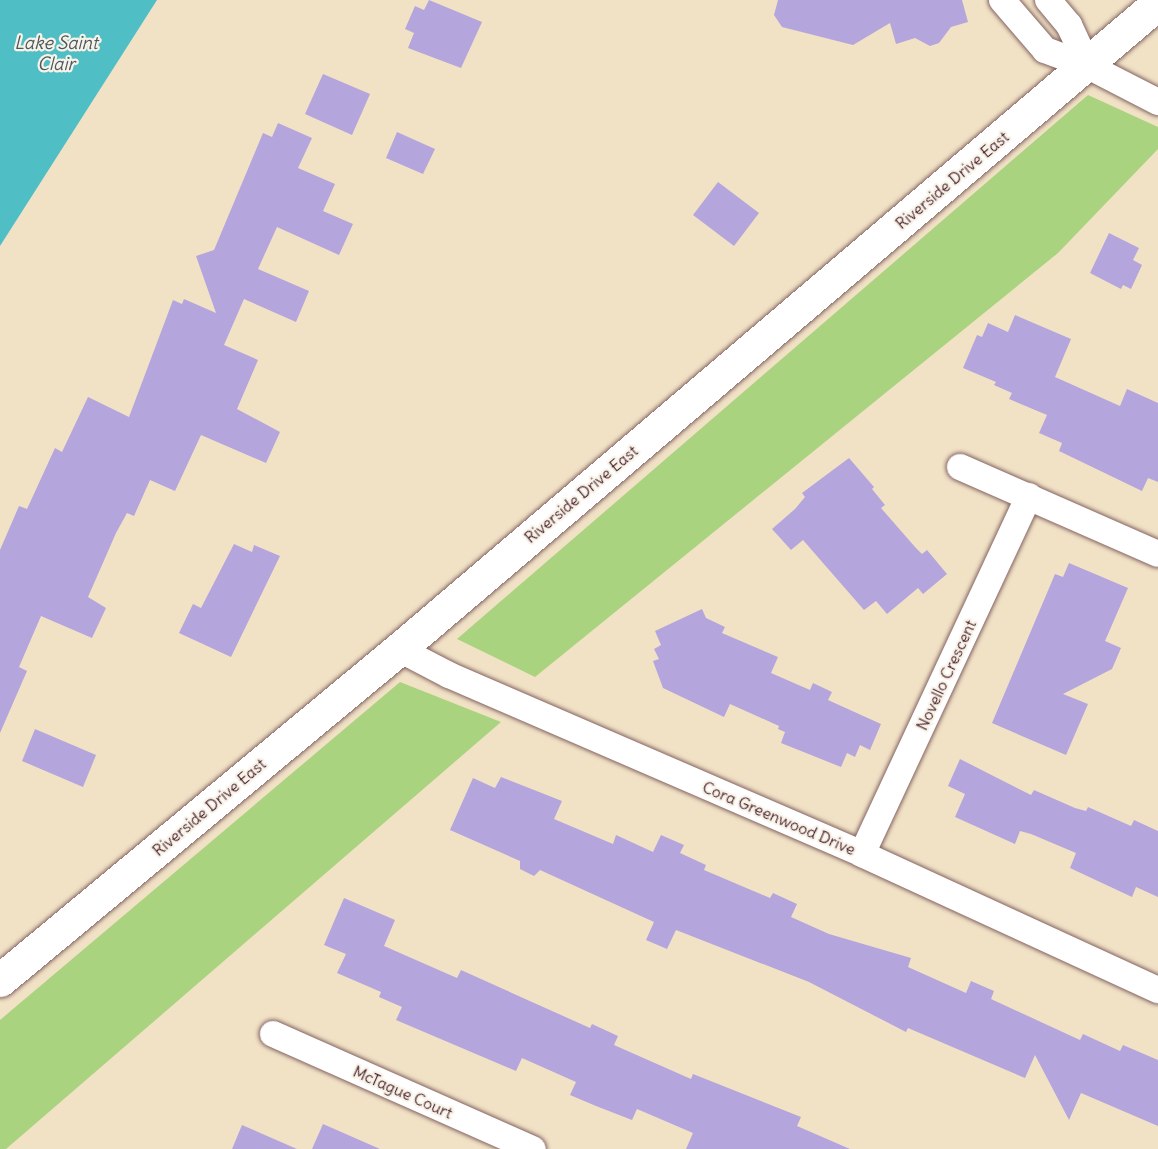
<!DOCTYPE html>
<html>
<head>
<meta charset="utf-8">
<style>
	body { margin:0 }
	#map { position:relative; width:1158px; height:1149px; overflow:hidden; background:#f1e2c6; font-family:Delius,sans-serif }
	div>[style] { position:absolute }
	.green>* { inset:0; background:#a9d37e }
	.water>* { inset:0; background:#50bec5 }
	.building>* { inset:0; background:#b4a5dd }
	.roads { filter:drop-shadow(0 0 2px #846361) drop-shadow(0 0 2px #846361) }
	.minor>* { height:26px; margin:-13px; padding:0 13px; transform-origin:13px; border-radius:13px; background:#fff }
	.secondary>* { height:33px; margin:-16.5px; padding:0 16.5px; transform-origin:16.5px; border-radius:16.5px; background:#fff }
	span { translate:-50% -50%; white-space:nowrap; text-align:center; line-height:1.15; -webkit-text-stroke:4.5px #f7f3e8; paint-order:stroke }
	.street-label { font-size:16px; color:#4a1f2b }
	.water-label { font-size:18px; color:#4c5761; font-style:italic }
</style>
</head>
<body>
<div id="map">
	<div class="green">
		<div style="clip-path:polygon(1088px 95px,1158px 127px,1158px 149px,1058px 253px,535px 677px,457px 639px)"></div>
		<div style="clip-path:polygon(400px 682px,501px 722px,6px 1149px,0 1149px,0 1020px)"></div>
	</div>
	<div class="water">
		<div style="clip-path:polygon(0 0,157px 0,0 246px)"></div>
	</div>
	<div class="building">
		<div style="clip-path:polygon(429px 0,482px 22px,461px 68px,408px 48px,414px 33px,405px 29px,415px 6px,424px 10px)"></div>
		<div style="clip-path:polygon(778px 0,962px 0,968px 22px,951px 27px,939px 43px,930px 46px,915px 38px,896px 44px,890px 23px,853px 45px,782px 27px,774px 15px)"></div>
		<div style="clip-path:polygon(323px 74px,370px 94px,352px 135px,305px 114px)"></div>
		<div style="clip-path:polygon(278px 123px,312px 138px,298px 168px,335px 184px,323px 211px,353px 224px,339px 255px,277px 227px,258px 269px,309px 291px,296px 322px,244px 299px,224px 345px,258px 360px,237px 409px,280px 432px,266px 463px,201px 435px,175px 491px,150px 480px,134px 516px,127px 513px,116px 533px,88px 597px,106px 608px,92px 638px,41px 616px,19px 667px,27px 671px,0 733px,0 550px,19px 506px,27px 509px,55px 448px,62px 452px,88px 397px,129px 417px,173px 300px,182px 304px,184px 299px,216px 313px,196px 256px,214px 250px,263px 133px,272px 137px)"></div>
		<div style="clip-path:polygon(397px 132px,435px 149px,423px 174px,386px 158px)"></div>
		<div style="clip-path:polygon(718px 182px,759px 213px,734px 246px,693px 215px)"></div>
		<div style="clip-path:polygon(1109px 233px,1139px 248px,1133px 260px,1142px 265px,1131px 289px,1123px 285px,1121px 289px,1090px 273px)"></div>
		<div style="clip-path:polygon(1015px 315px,1071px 339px,1055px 377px,1120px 406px,1127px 389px,1158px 403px,1158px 482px,1148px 478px,1142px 491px,1059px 451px,1062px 443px,1039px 433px,1047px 415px,1009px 399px,1012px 393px,994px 385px,996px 382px,963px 368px,977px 335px,982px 337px,988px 323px,1008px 332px)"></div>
		<div style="clip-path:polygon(849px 458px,874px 487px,872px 489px,885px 505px,881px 508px,915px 547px,922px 554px,927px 550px,947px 574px,923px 594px,918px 588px,887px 614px,876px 601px,864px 610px,803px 540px,791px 550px,772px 529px,795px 509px,805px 497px,802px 493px)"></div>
		<div style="clip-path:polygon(234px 544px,252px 552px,254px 545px,280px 556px,231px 657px,179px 633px,193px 604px,201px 608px)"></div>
		<div style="clip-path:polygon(1069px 563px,1128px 588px,1105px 641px,1121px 648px,1112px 669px,1063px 694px,1088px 704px,1066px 755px,992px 723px,1055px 574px,1063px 577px)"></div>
		<div style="clip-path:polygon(702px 609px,706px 618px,725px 627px,722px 633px,778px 657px,771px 673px,810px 690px,813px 683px,832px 692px,828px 700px,881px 724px,870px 750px,860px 745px,855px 757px,847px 753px,841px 767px,781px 743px,785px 732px,778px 729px,779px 726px,730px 704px,724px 717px,663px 688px,653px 661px,659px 659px,654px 649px,661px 645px,655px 631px)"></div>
		<div style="clip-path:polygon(35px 729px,96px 755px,83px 787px,22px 761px)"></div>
		<div style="clip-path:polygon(960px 759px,1031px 795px,1034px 790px,1075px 808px,1086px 811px,1088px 807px,1131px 826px,1134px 820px,1158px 831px,1158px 897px,1136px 887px,1132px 897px,1070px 868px,1076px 853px,1031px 834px,1020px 831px,1015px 844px,955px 817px,965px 794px,948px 786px)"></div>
		<div style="clip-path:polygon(501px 777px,562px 801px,554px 819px,613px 844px,616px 835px,653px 852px,661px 835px,684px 845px,680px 853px,706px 865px,704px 870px,770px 898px,773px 893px,797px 904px,791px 917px,829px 934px,911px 958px,908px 967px,966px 993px,971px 981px,994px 991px,991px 999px,1080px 1040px,1083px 1034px,1120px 1051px,1123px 1045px,1158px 1060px,1158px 1126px,1081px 1093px,1069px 1120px,1035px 1055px,1025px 1078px,908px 1028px,906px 1032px,809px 982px,676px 930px,667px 949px,646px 940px,654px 922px,540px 870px,534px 876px,520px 869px,520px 861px,450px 830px,473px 778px,495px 788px)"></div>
		<div style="clip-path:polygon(344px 898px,395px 920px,384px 946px,457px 978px,461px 970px,590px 1028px,592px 1024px,618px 1036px,614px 1045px,691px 1079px,693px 1074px,801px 1117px,797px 1126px,850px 1149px,686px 1149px,693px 1133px,637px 1109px,632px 1120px,596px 1106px,570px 1095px,576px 1082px,522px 1058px,516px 1071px,396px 1020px,402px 1007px,379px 997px,381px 992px,337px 973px,346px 954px,324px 945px)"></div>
		<div style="clip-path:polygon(323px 1124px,380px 1149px,312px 1149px)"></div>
		<div style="clip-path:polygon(242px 1125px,297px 1149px,232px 1149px)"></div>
	</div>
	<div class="roads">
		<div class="minor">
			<div style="left:1002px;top:0;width:66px;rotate:49.3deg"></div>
			<div style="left:1045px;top:50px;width:46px;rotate:20.4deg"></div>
			<div style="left:1088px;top:66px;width:79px;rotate:27.2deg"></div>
			<div style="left:1048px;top:0;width:33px;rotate:50deg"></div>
			<div style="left:1069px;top:25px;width:45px;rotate:65.1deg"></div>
			<div style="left:960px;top:467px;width:216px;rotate:23.7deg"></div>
			<div style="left:399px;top:649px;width:56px;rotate:27.5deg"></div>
			<div style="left:449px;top:675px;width:450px;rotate:23.4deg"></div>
			<div style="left:862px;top:854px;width:326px;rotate:24.7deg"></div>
			<div style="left:862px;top:854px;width:395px;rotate:-65deg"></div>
			<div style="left:273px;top:1034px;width:284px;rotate:23.9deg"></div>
		</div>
		<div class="secondary">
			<div style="left:0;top:980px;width:518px;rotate:-39.68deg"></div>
			<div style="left:399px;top:649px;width:997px;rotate:-40.4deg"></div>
		</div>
	</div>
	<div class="street-label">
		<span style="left:952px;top:180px;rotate:-40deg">Riverside Drive East</span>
		<span style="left:581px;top:494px;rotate:-40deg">Riverside Drive East</span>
		<span style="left:946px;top:675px;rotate:-65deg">Novello Crescent</span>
		<span style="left:209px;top:807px;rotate:-40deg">Riverside Drive East</span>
		<span style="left:779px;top:818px;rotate:23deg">Cora Greenwood Drive</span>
		<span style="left:403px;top:1092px;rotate:24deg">McTague Court</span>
	</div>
	<div class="water-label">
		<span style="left:56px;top:54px">Lake Saint<br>Clair</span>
	</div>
</div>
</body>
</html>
